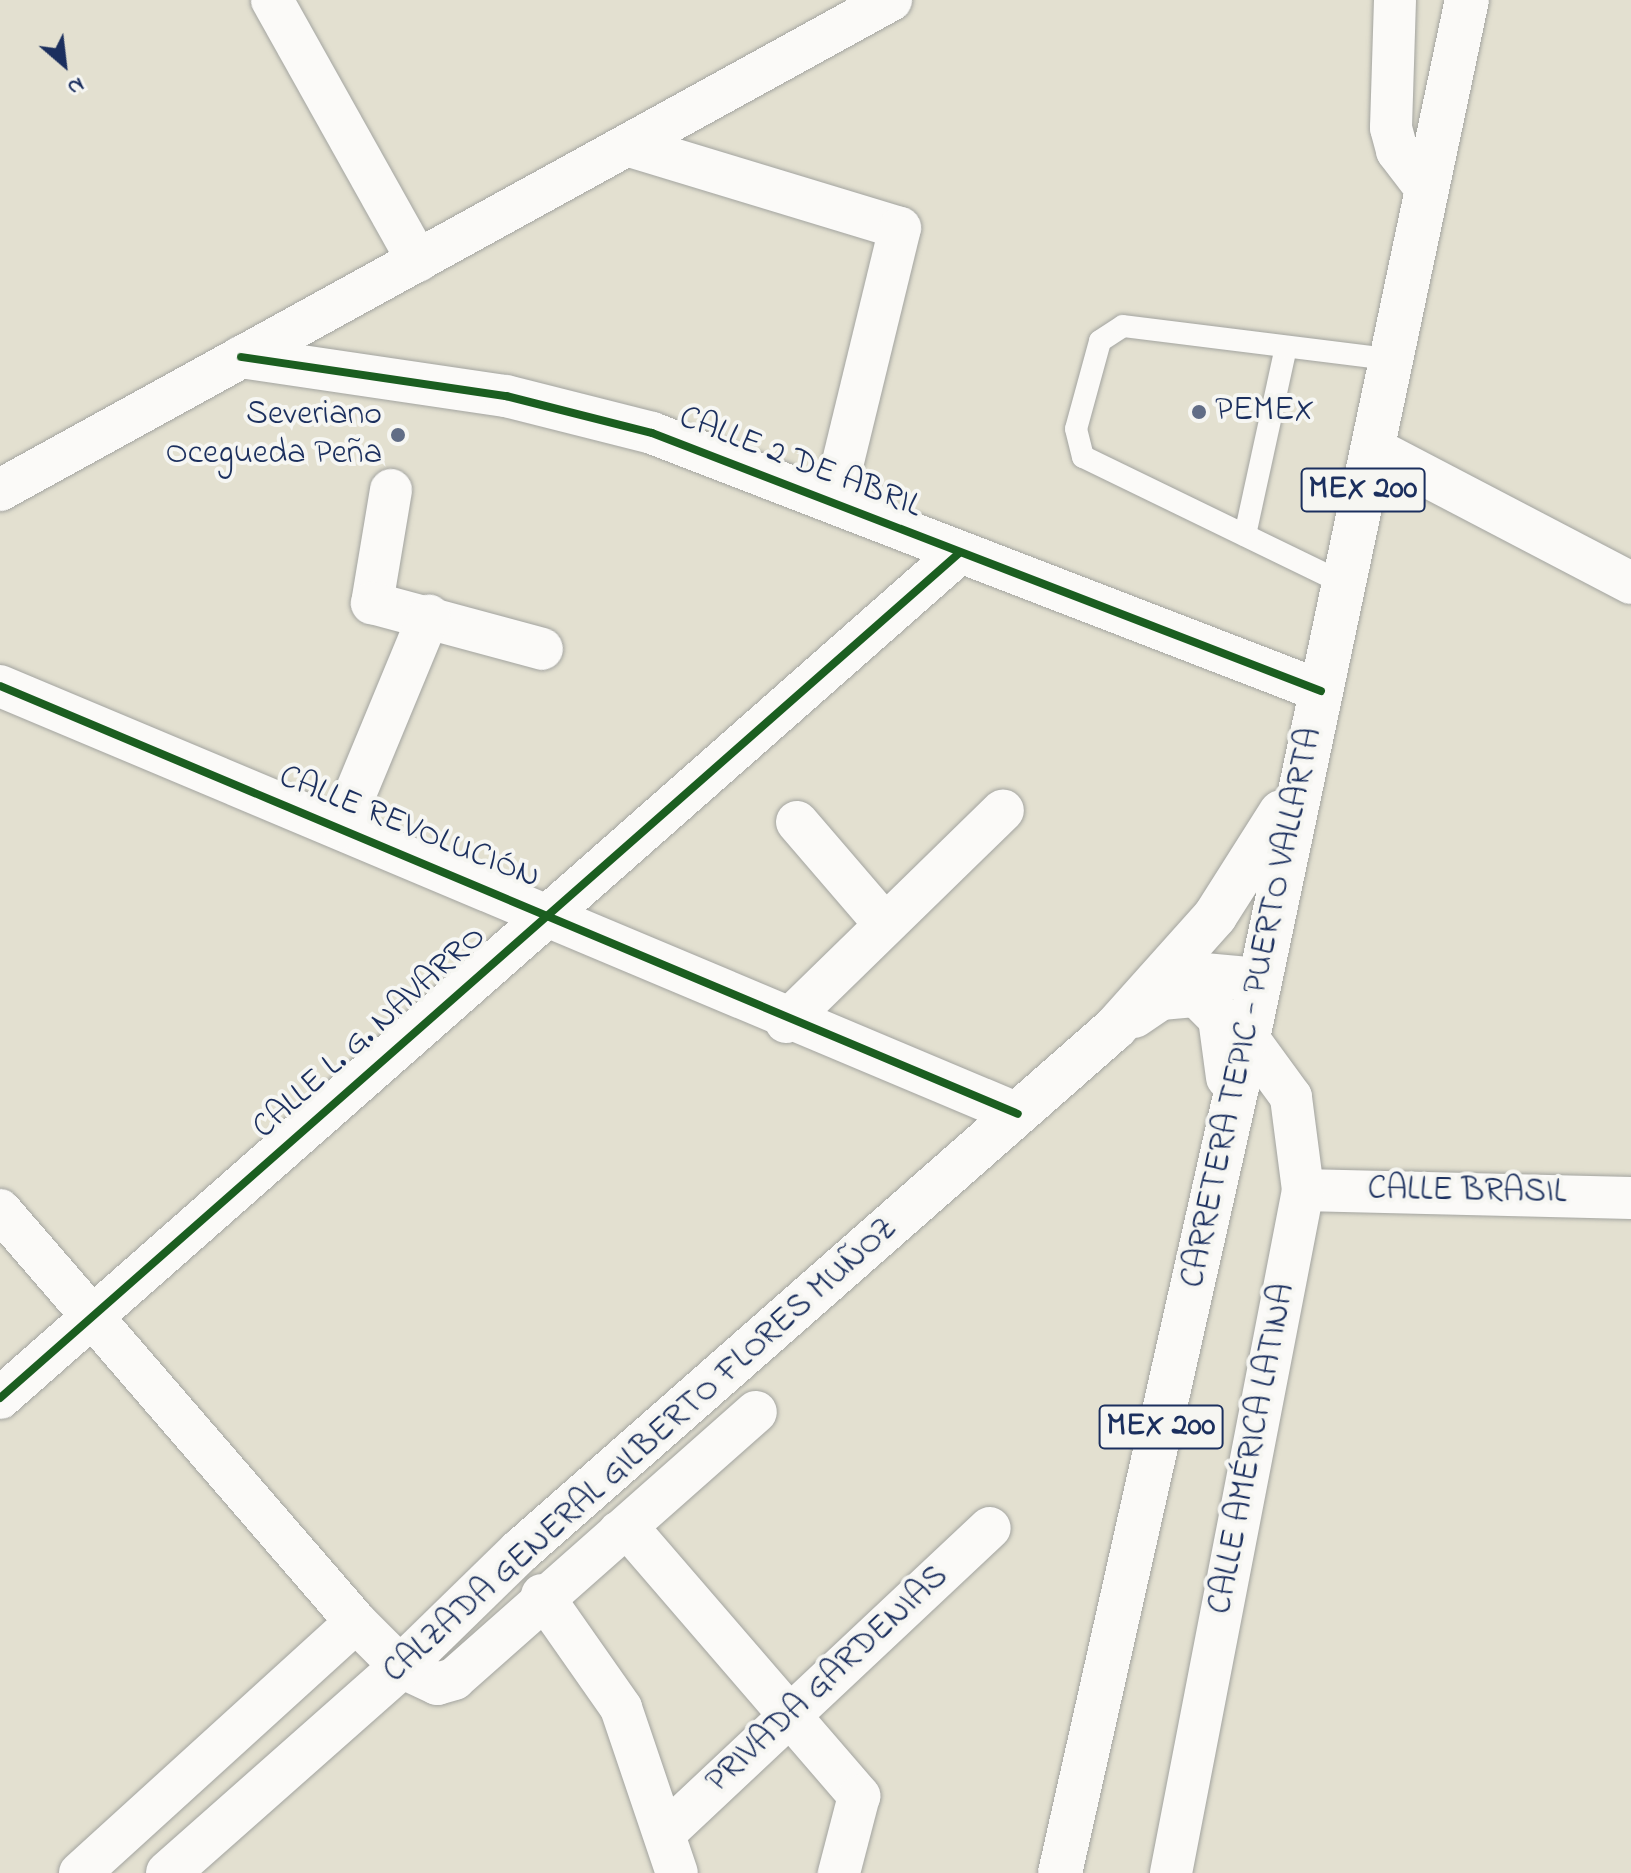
<!DOCTYPE html>
<html>
<head>
<meta charset="utf-8">
<style>
	body { margin:0 }
	#map { position:relative; width:1631px; height:1873px; overflow:hidden; background:#e3e0d0; font-family:"Indie Flower",sans-serif }
	div>[style] { position:absolute }
	.roads { filter:drop-shadow(0 0 2px #a3a4a0) drop-shadow(0 0 2px #a3a4a0) }
	.service>* { height:22px; margin:-11px; padding:0 11px; transform-origin:11px; border-radius:11px; background:#fbfaf8 }
	.minor>* { height:42px; margin:-21px; padding:0 21px; transform-origin:21px; border-radius:21px; background:#fbfaf8 }
	.secondary>* { height:44px; margin:-22px; padding:0 22px; transform-origin:22px; border-radius:22px; background:#fbfaf8 }
	.trunk>* { height:44px; margin:-22px; padding:0 22px; transform-origin:22px; border-radius:22px; background:#fbfaf8 }
	.cycleway>* { height:8px; margin:-4px; padding:0 4px; transform-origin:4px; border-radius:4px; background:#1b5e20 }
	.dots>* { width:22px; height:22px; translate:-50% -50%; box-sizing:border-box; border:4px solid #f6f6f2; border-radius:50% }
	span { translate:-50% -50%; white-space:nowrap; text-align:center; line-height:1.15; -webkit-text-stroke:8px #f6f6f2; paint-order:stroke }
	.shield-label span { padding:2px 6px; background:#f6f6f2; border:2px solid; border-radius:6px; -webkit-text-stroke-width:0 }
	.shield-label { font-size:32px; color:#1b2f5e; font-weight:700 }
	.poi-label { font-size:34px; color:#1b2f5e }
	.left { translate:0 -50%; text-align:left }
	.right { translate:-100% -50%; text-align:right }
	.street-label { font-size:34px; color:#1b2f5e }
	.north { position:absolute; left:24px; top:24px; width:80px; height:80px; -webkit-text-stroke:6px #f6f6f2; paint-order:stroke; rotate:152deg; font-size:22px; font-weight:700; line-height:32px; text-align:center; color:#1b2f5e }
	.north::after { content:''; display:block; margin:auto; width:28px; height:36px; background:#1b2f5e; clip-path:polygon(50% 0,100% 100%,50% 72%,0 100%) }
</style>
</head>
<body>
<div id="map">
	<div class="roads">
		<div class="service">
			<div style="left:1245px;top:535px;width:192px;rotate:-77.7deg"></div>
			<div style="left:1343px;top:583px;width:289px;rotate:-154.1deg"></div>
			<div style="left:1083px;top:457px;width:29px;rotate:-104deg"></div>
			<div style="left:1076px;top:429px;width:91px;rotate:-74.7deg"></div>
			<div style="left:1100px;top:341px;width:27px;rotate:-33deg"></div>
			<div style="left:1123px;top:326px;width:267px;rotate:7.1deg"></div>
		</div>
		<div class="minor">
			<div style="left:272px;top:0;width:299px;rotate:60.8deg"></div>
			<div style="left:1395px;top:0;width:128px;rotate:91.8deg"></div>
			<div style="left:1391px;top:128px;width:24px;rotate:75deg"></div>
			<div style="left:1397px;top:151px;width:49px;rotate:52.4deg"></div>
			<div style="left:633px;top:147px;width:279px;rotate:16.9deg"></div>
			<div style="left:900px;top:228px;width:282px;rotate:103.7deg"></div>
			<div style="left:241px;top:357px;width:268px;rotate:8.4deg"></div>
			<div style="left:506px;top:396px;width:151px;rotate:14.2deg"></div>
			<div style="left:652px;top:433px;width:717px;rotate:21.09deg"></div>
			<div style="left:1373px;top:448px;width:291px;rotate:27.6deg"></div>
			<div style="left:0;top:490px;width:1017px;rotate:-28.81deg"></div>
			<div style="left:391px;top:490px;width:115px;rotate:99.5deg"></div>
			<div style="left:372px;top:603px;width:176px;rotate:15.1deg"></div>
			<div style="left:0;top:686px;width:1104px;rotate:22.8deg"></div>
			<div style="left:797px;top:822px;width:132px;rotate:49.3deg"></div>
			<div style="left:341px;top:828px;width:230px;rotate:-67.5deg"></div>
			<div style="left:786px;top:1022px;width:303px;rotate:-44.3deg"></div>
			<div style="left:1303px;top:1190px;width:328px;rotate:1.4deg"></div>
			<div style="left:0;top:1210px;width:544px;rotate:49.17deg"></div>
			<div style="left:356px;top:1622px;width:64px;rotate:45deg"></div>
			<div style="left:401px;top:1667px;width:40px;rotate:25deg"></div>
			<div style="left:437px;top:1684px;width:18px;rotate:-16deg"></div>
			<div style="left:454px;top:1679px;width:403px;rotate:-41.5deg"></div>
			<div style="left:0;top:1398px;width:1278px;rotate:-41.38deg"></div>
			<div style="left:619px;top:1532px;width:15px;rotate:11deg"></div>
			<div style="left:634px;top:1535px;width:345px;rotate:49.2deg"></div>
			<div style="left:859px;top:1796px;width:80px;rotate:104.6deg"></div>
			<div style="left:542px;top:1595px;width:138px;rotate:55deg"></div>
			<div style="left:621px;top:1708px;width:174px;rotate:71.3deg"></div>
			<div style="left:666px;top:1832px;width:444px;rotate:-43.2deg"></div>
			<div style="left:80px;top:1873px;width:373px;rotate:-42.3deg"></div>
			<div style="left:1171px;top:1873px;width:696px;rotate:-79.06deg"></div>
			<div style="left:1303px;top:1190px;width:94px;rotate:-97.4deg"></div>
			<div style="left:1291px;top:1097px;width:73px;rotate:-126.1deg"></div>
		</div>
		<div class="secondary">
			<div style="left:168px;top:1873px;width:311px;rotate:-41.5deg"></div>
			<div style="left:401px;top:1667px;width:166px;rotate:-44.3deg"></div>
			<div style="left:520px;top:1551px;width:792px;rotate:-41.32deg"></div>
		</div>
		<div class="trunk">
			<div style="left:1163px;top:989px;width:34px;rotate:-27deg"></div>
			<div style="left:1193px;top:974px;width:66px;rotate:5.2deg"></div>
			<div style="left:1134px;top:1016px;width:32px;rotate:-34deg"></div>
			<div style="left:1161px;top:998px;width:36px;rotate:-5deg"></div>
			<div style="left:1197px;top:995px;width:33px;rotate:45deg"></div>
			<div style="left:1220px;top:1018px;width:60px;rotate:82.3deg"></div>
			<div style="left:1115px;top:1028px;width:150px;rotate:-48.2deg"></div>
			<div style="left:1215px;top:916px;width:123px;rotate:-57.6deg"></div>
			<div style="left:1060px;top:1873px;width:856px;rotate:-77.31deg"></div>
			<div style="left:1248px;top:1038px;width:1061px;rotate:-78.09deg"></div>
		</div>
	</div>
	<div class="cycleway">
		<div style="left:241px;top:357px;width:268px;rotate:8.4deg"></div>
		<div style="left:506px;top:396px;width:151px;rotate:14.2deg"></div>
		<div style="left:652px;top:433px;width:717px;rotate:21.09deg"></div>
		<div style="left:0;top:686px;width:1104px;rotate:22.8deg"></div>
		<div style="left:0;top:1398px;width:1278px;rotate:-41.38deg"></div>
	</div>
	<div class="dots">
		<div style="left:1199px;top:412px;background:#616d86"></div>
		<div style="left:398px;top:435px;background:#616d86"></div>
	</div>
	<div class="shield-label">
		<span style="left:1363px;top:490px">MEX 200</span>
		<span style="left:1161px;top:1427px">MEX 200</span>
	</div>
	<div class="poi-label">
		<span class="left" style="left:1215px;top:412px">PEMEX</span>
		<span class="right" style="left:382px;top:435px">Severiano<br>Ocegueda Peña</span>
	</div>
	<div class="street-label">
		<span style="left:800px;top:463px;rotate:21deg">CALLE 2 DE ABRIL</span>
		<span style="left:409px;top:828px;rotate:22deg">CALLE REVOLUCIÓN</span>
		<span style="left:1253px;top:1008px;rotate:-78deg">CARRETERA TEPIC - PUERTO VALLARTA</span>
		<span style="left:370px;top:1033px;rotate:-42deg">CALLE L. G. NAVARRO</span>
		<span style="left:1467px;top:1192px;rotate:1deg">CALLE BRASIL</span>
		<span style="left:1253px;top:1449px;rotate:-79deg">CALLE AMÉRICA LATINA</span>
		<span style="left:641px;top:1451px;rotate:-42deg">CALZADA GENERAL GILBERTO FLORES MUÑOZ</span>
		<span style="left:828px;top:1680px;rotate:-43deg">PRIVADA GARDENIAS</span>
	</div>
	<div class="north">N</div>
</div>
</body>
</html>
